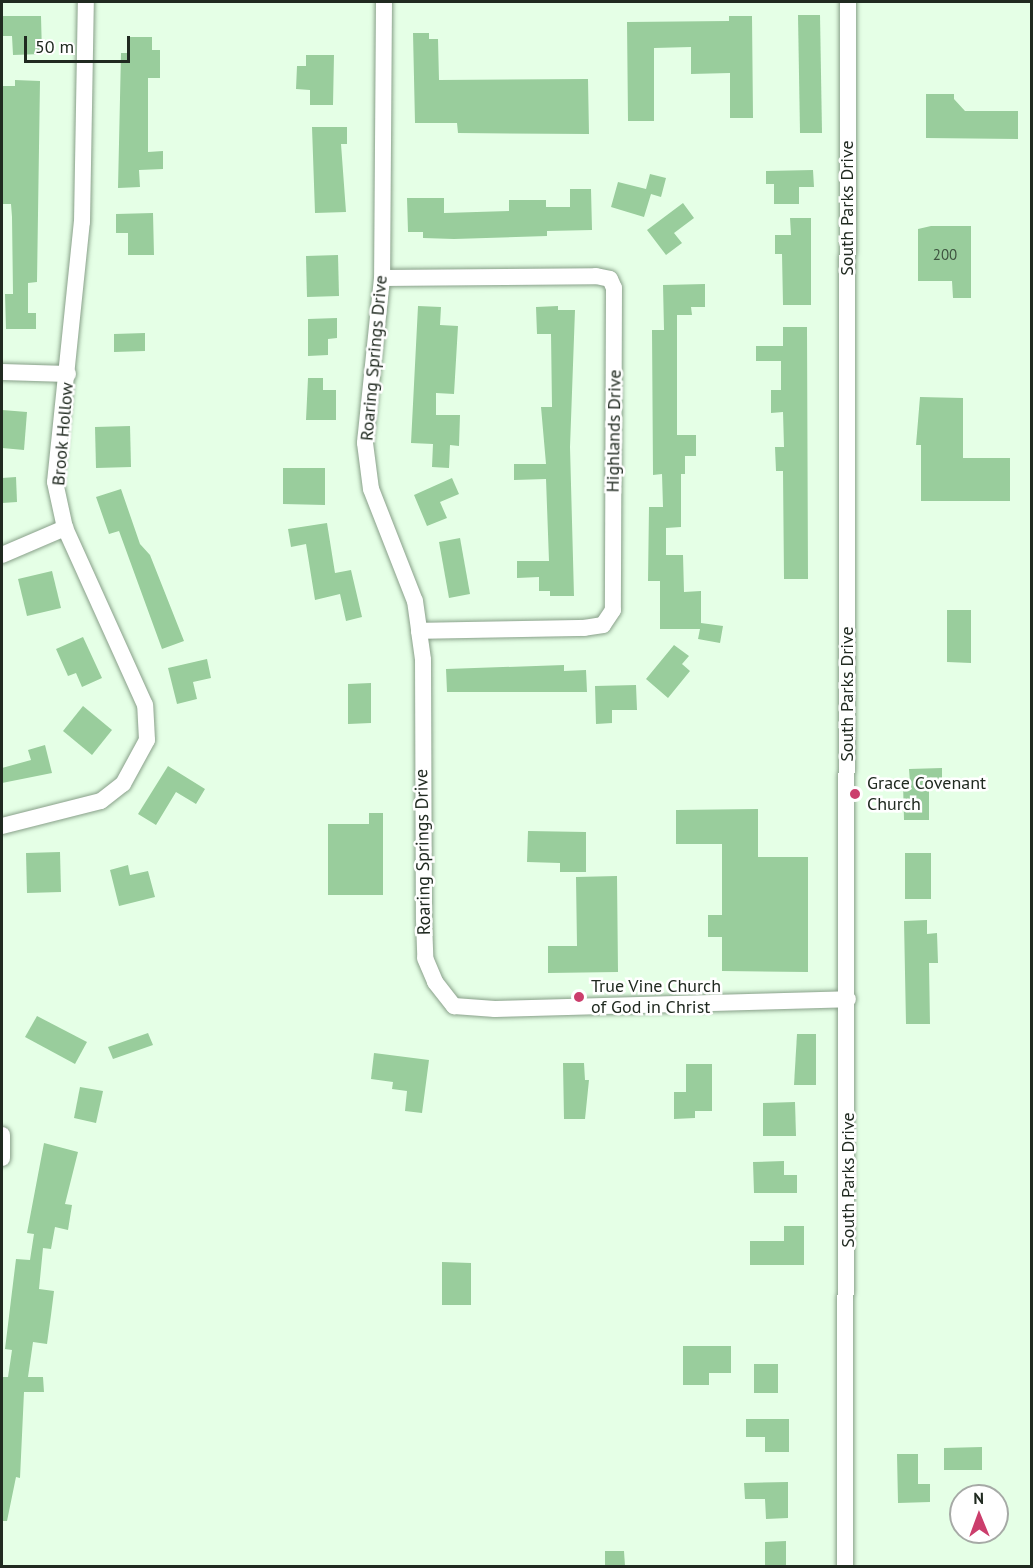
<!DOCTYPE html>
<html>
<head>
<meta charset="utf-8">
<style>
	body { margin:0 }
	#map { position:relative; width:1033px; height:1568px; overflow:hidden; background:#e5ffe6; font-family:"PT Sans",sans-serif }
	div>[style] { position:absolute }
	.building>* { inset:0; background:#99cd9c }
	.roads { filter:drop-shadow(0 0 2px #88a089) drop-shadow(0 0 2px #88a089) }
	.minor>* { height:16px; margin:-8px; padding:0 8px; transform-origin:8px; border-radius:8px; background:#fff }
	.dots>* { width:16px; height:16px; translate:-50% -50%; box-sizing:border-box; border:3px solid #fff; border-radius:50% }
	span { translate:-50% -50%; white-space:nowrap; text-align:center; line-height:1.15; -webkit-text-stroke:5px #fff; paint-order:stroke }
	.number-label { font-size:15px; color:#3e533f }
	.number-label span { -webkit-text-stroke-width:0 }
	.street-label { font-size:18px; color:#202a20 }
	.poi-label { font-size:18px; color:#202a20 }
	.left { translate:0 -50%; text-align:left }
	.frame { position:absolute; inset:0; border:3px solid #202a20; pointer-events:none }
	.north { position:absolute; left:949px; top:1484px; width:60px; height:60px; box-sizing:border-box; background:#fff; border:2px solid #a6aaa6; border-radius:50%; rotate:359deg; font-size:16px; font-weight:700; line-height:24px; text-align:center; color:#202a20 }
	.north::after { content:''; display:block; margin:auto; width:21px; height:27px; background:#cb3e6c; clip-path:polygon(50% 0,100% 100%,50% 72%,0 100%) }
	.scale { position:absolute; left:24px; top:36px; width:106px; height:27px; box-sizing:border-box; border:3px solid #202a20; border-top:0; padding-left:8px; font-size:18px; line-height:21px; white-space:nowrap; color:#202a20; -webkit-text-stroke:4px #fff; paint-order:stroke }
</style>
</head>
<body>
<div id="map">
	<div class="building">
		<div style="clip-path:polygon(798px 15px,820px 15px,822px 133px,800px 133px)"></div>
		<div style="clip-path:polygon(2px 16px,41px 16px,42px 54px,13px 55px,12px 36px,2px 36px)"></div>
		<div style="clip-path:polygon(729px 16px,752px 16px,753px 118px,730px 118px,730px 73px,691px 74px,691px 47px,654px 48px,654px 121px,628px 121px,627px 22px,729px 21px)"></div>
		<div style="clip-path:polygon(413px 33px,429px 33px,429px 39px,438px 39px,439px 80px,588px 79px,589px 134px,458px 133px,457px 123px,415px 123px)"></div>
		<div style="clip-path:polygon(129px 37px,152px 37px,152px 50px,160px 50px,160px 78px,148px 78px,148px 152px,163px 151px,163px 169px,139px 170px,140px 187px,118px 188px,121px 53px,129px 53px)"></div>
		<div style="clip-path:polygon(306px 55px,334px 55px,333px 105px,310px 105px,310px 90px,296px 89px,297px 66px,306px 66px)"></div>
		<div style="clip-path:polygon(15px 80px,40px 81px,37px 282px,28px 283px,28px 313px,36px 313px,36px 329px,6px 329px,5px 294px,13px 294px,12px 217px,11px 204px,2px 204px,2px 86px,15px 86px)"></div>
		<div style="clip-path:polygon(926px 94px,954px 94px,954px 99px,965px 111px,1018px 111px,1018px 139px,926px 138px)"></div>
		<div style="clip-path:polygon(312px 127px,347px 127px,347px 144px,341px 144px,346px 212px,315px 213px)"></div>
		<div style="clip-path:polygon(813px 170px,814px 187px,799px 187px,799px 204px,774px 204px,774px 184px,766px 184px,766px 171px)"></div>
		<div style="clip-path:polygon(650px 174px,666px 178px,661px 197px,651px 194px,644px 217px,611px 207px,618px 182px,646px 189px)"></div>
		<div style="clip-path:polygon(570px 189px,591px 189px,592px 230px,547px 231px,547px 236px,454px 239px,423px 238px,423px 232px,408px 232px,407px 198px,444px 198px,444px 213px,509px 211px,509px 200px,546px 200px,546px 207px,570px 207px)"></div>
		<div style="clip-path:polygon(683px 203px,694px 218px,674px 233px,682px 243px,666px 255px,647px 230px)"></div>
		<div style="clip-path:polygon(153px 213px,154px 255px,128px 255px,128px 233px,116px 233px,116px 214px)"></div>
		<div style="clip-path:polygon(790px 218px,811px 218px,811px 305px,783px 305px,782px 254px,775px 254px,775px 235px,791px 235px)"></div>
		<div style="clip-path:polygon(931px 226px,971px 226px,971px 298px,953px 298px,952px 281px,918px 281px,918px 229px)"></div>
		<div style="clip-path:polygon(338px 255px,339px 296px,307px 297px,306px 256px)"></div>
		<div style="clip-path:polygon(705px 284px,705px 307px,691px 307px,692px 315px,677px 315px,677px 435px,696px 435px,696px 456px,685px 456px,685px 474px,681px 474px,681px 527px,666px 528px,666px 555px,683px 555px,684px 592px,701px 591px,701px 623px,723px 626px,720px 643px,698px 639px,700px 629px,660px 629px,660px 581px,648px 581px,649px 507px,663px 507px,662px 474px,653px 475px,652px 330px,664px 330px,663px 285px)"></div>
		<div style="clip-path:polygon(418px 306px,441px 307px,440px 325px,458px 326px,454px 394px,436px 393px,436px 415px,460px 415px,459px 446px,450px 445px,449px 468px,432px 467px,433px 444px,411px 443px)"></div>
		<div style="clip-path:polygon(558px 306px,558px 310px,575px 310px,570px 447px,574px 596px,550px 596px,550px 591px,539px 591px,539px 577px,517px 578px,517px 561px,549px 561px,546px 479px,514px 480px,514px 464px,546px 464px,541px 407px,552px 407px,551px 334px,537px 334px,536px 307px)"></div>
		<div style="clip-path:polygon(337px 318px,337px 338px,328px 339px,328px 355px,308px 356px,308px 319px)"></div>
		<div style="clip-path:polygon(783px 327px,807px 327px,808px 579px,784px 579px,783px 471px,776px 471px,775px 447px,784px 447px,783px 412px,771px 413px,771px 390px,781px 390px,781px 361px,756px 361px,756px 346px,783px 346px)"></div>
		<div style="clip-path:polygon(145px 333px,145px 351px,114px 352px,114px 334px)"></div>
		<div style="clip-path:polygon(308px 378px,323px 378px,323px 390px,336px 390px,336px 420px,306px 420px)"></div>
		<div style="clip-path:polygon(920px 397px,963px 398px,963px 458px,1010px 458px,1010px 501px,921px 501px,921px 445px,916px 445px)"></div>
		<div style="clip-path:polygon(2px 410px,27px 412px,24px 450px,2px 448px)"></div>
		<div style="clip-path:polygon(130px 426px,131px 467px,96px 468px,95px 427px)"></div>
		<div style="clip-path:polygon(283px 468px,325px 468px,325px 505px,283px 504px)"></div>
		<div style="clip-path:polygon(16px 477px,17px 502px,2px 503px,2px 478px)"></div>
		<div style="clip-path:polygon(452px 478px,459px 494px,440px 502px,447px 518px,427px 526px,414px 495px)"></div>
		<div style="clip-path:polygon(121px 489px,140px 544px,150px 555px,184px 641px,162px 649px,119px 531px,109px 534px,96px 497px)"></div>
		<div style="clip-path:polygon(327px 523px,335px 573px,351px 570px,362px 617px,346px 621px,340px 594px,315px 600px,306px 544px,291px 547px,288px 529px)"></div>
		<div style="clip-path:polygon(460px 538px,470px 594px,449px 598px,439px 542px)"></div>
		<div style="clip-path:polygon(52px 571px,61px 608px,27px 616px,18px 579px)"></div>
		<div style="clip-path:polygon(947px 610px,971px 610px,971px 663px,947px 662px)"></div>
		<div style="clip-path:polygon(83px 637px,102px 678px,82px 687px,76px 673px,68px 676px,56px 649px)"></div>
		<div style="clip-path:polygon(674px 645px,689px 656px,682px 664px,690px 671px,668px 698px,646px 679px)"></div>
		<div style="clip-path:polygon(207px 659px,211px 678px,193px 682px,197px 699px,177px 704px,168px 668px)"></div>
		<div style="clip-path:polygon(564px 665px,564px 671px,586px 670px,587px 692px,447px 692px,446px 669px)"></div>
		<div style="clip-path:polygon(371px 683px,371px 723px,348px 724px,348px 684px)"></div>
		<div style="clip-path:polygon(636px 685px,637px 710px,612px 710px,612px 723px,596px 724px,595px 686px)"></div>
		<div style="clip-path:polygon(83px 706px,112px 730px,92px 755px,63px 731px)"></div>
		<div style="clip-path:polygon(45px 745px,52px 773px,2px 783px,2px 768px,31px 760px,28px 750px)"></div>
		<div style="clip-path:polygon(168px 766px,205px 789px,196px 804px,176px 792px,156px 825px,138px 814px)"></div>
		<div style="clip-path:polygon(942px 768px,942px 782px,929px 782px,929px 820px,904px 820px,903px 783px,910px 783px,909px 769px)"></div>
		<div style="clip-path:polygon(758px 809px,758px 857px,808px 857px,808px 972px,722px 971px,722px 937px,708px 937px,708px 915px,722px 915px,722px 844px,676px 844px,676px 810px)"></div>
		<div style="clip-path:polygon(369px 813px,383px 813px,383px 895px,328px 895px,328px 824px,369px 824px)"></div>
		<div style="clip-path:polygon(528px 831px,586px 832px,586px 872px,560px 872px,560px 863px,527px 862px)"></div>
		<div style="clip-path:polygon(60px 852px,61px 892px,27px 893px,26px 853px)"></div>
		<div style="clip-path:polygon(905px 853px,931px 853px,931px 899px,905px 899px)"></div>
		<div style="clip-path:polygon(128px 865px,130px 875px,148px 871px,155px 897px,119px 906px,110px 870px)"></div>
		<div style="clip-path:polygon(617px 876px,618px 972px,548px 973px,548px 946px,577px 946px,576px 877px)"></div>
		<div style="clip-path:polygon(927px 920px,927px 934px,937px 933px,938px 963px,929px 963px,930px 1024px,906px 1024px,904px 921px)"></div>
		<div style="clip-path:polygon(37px 1016px,87px 1042px,75px 1064px,25px 1037px)"></div>
		<div style="clip-path:polygon(148px 1033px,153px 1045px,113px 1059px,108px 1047px)"></div>
		<div style="clip-path:polygon(797px 1034px,816px 1034px,816px 1085px,794px 1085px)"></div>
		<div style="clip-path:polygon(374px 1053px,429px 1060px,422px 1113px,405px 1111px,407px 1091px,392px 1089px,393px 1082px,371px 1079px)"></div>
		<div style="clip-path:polygon(563px 1063px,584px 1063px,585px 1080px,589px 1080px,585px 1119px,564px 1119px)"></div>
		<div style="clip-path:polygon(686px 1064px,712px 1064px,712px 1111px,695px 1111px,695px 1118px,674px 1119px,674px 1092px,686px 1092px)"></div>
		<div style="clip-path:polygon(80px 1087px,103px 1091px,96px 1123px,74px 1118px)"></div>
		<div style="clip-path:polygon(795px 1102px,796px 1136px,763px 1136px,763px 1103px)"></div>
		<div style="clip-path:polygon(44px 1143px,78px 1152px,65px 1204px,72px 1205px,68px 1230px,55px 1227px,51px 1249px,43px 1248px,39px 1289px,54px 1291px,51px 1315px,47px 1344px,33px 1342px,28px 1377px,43px 1377px,44px 1392px,24px 1392px,20px 1478px,16px 1477px,7px 1521px,2px 1521px,2px 1377px,8px 1377px,12px 1350px,5px 1349px,16px 1259px,30px 1260px,34px 1234px,27px 1233px)"></div>
		<div style="clip-path:polygon(784px 1161px,784px 1175px,797px 1175px,797px 1193px,754px 1193px,753px 1162px)"></div>
		<div style="clip-path:polygon(784px 1226px,804px 1226px,804px 1265px,750px 1265px,750px 1241px,784px 1241px)"></div>
		<div style="clip-path:polygon(442px 1262px,471px 1263px,471px 1305px,442px 1305px)"></div>
		<div style="clip-path:polygon(683px 1346px,731px 1346px,731px 1373px,709px 1373px,709px 1385px,683px 1385px)"></div>
		<div style="clip-path:polygon(754px 1364px,778px 1364px,778px 1393px,754px 1393px)"></div>
		<div style="clip-path:polygon(746px 1419px,789px 1419px,789px 1452px,765px 1452px,765px 1437px,746px 1437px)"></div>
		<div style="clip-path:polygon(982px 1447px,982px 1470px,944px 1470px,944px 1448px)"></div>
		<div style="clip-path:polygon(897px 1454px,918px 1454px,918px 1484px,930px 1484px,930px 1502px,898px 1503px)"></div>
		<div style="clip-path:polygon(788px 1482px,788px 1518px,766px 1519px,765px 1499px,745px 1499px,744px 1483px)"></div>
		<div style="clip-path:polygon(786px 1541px,786px 1566px,765px 1566px,765px 1542px)"></div>
		<div style="clip-path:polygon(605px 1551px,624px 1551px,625px 1566px,605px 1566px)"></div>
	</div>
	<div class="roads">
		<div class="minor">
			<div style="left:384px;top:2px;width:276px;rotate:90.4deg"></div>
			<div style="left:382px;top:278px;width:166px;rotate:95.9deg"></div>
			<div style="left:365px;top:443px;width:46px;rotate:82.6deg"></div>
			<div style="left:371px;top:489px;width:120px;rotate:68.6deg"></div>
			<div style="left:415px;top:601px;width:30px;rotate:82deg"></div>
			<div style="left:419px;top:631px;width:29px;rotate:82deg"></div>
			<div style="left:423px;top:660px;width:260px;rotate:89.8deg"></div>
			<div style="left:424px;top:920px;width:38px;rotate:88deg"></div>
			<div style="left:425px;top:958px;width:26px;rotate:67deg"></div>
			<div style="left:435px;top:982px;width:31px;rotate:52deg"></div>
			<div style="left:454px;top:1006px;width:41px;rotate:4.2deg"></div>
			<div style="left:495px;top:1009px;width:353px;rotate:-1.6deg"></div>
			<div style="left:382px;top:278px;width:214px;rotate:-0.5deg"></div>
			<div style="left:596px;top:276px;width:14px;rotate:12deg"></div>
			<div style="left:610px;top:279px;width:10px;rotate:66deg"></div>
			<div style="left:614px;top:288px;width:322px;rotate:90.2deg"></div>
			<div style="left:613px;top:610px;width:18px;rotate:124deg"></div>
			<div style="left:603px;top:625px;width:19px;rotate:171deg"></div>
			<div style="left:584px;top:628px;width:165px;rotate:179deg"></div>
			<div style="left:2px;top:372px;width:66px;rotate:1.7deg"></div>
			<div style="left:2px;top:555px;width:69px;rotate:-23.2deg"></div>
			<div style="left:2px;top:826px;width:102px;rotate:-14.2deg"></div>
			<div style="left:101px;top:801px;width:28px;rotate:-38deg"></div>
			<div style="left:123px;top:784px;width:50px;rotate:-61.4deg"></div>
			<div style="left:147px;top:740px;width:35px;rotate:-93deg"></div>
			<div style="left:145px;top:705px;width:194px;rotate:-114.3deg"></div>
			<div style="left:65px;top:528px;width:47px;rotate:-102.3deg"></div>
			<div style="left:55px;top:482px;width:261px;rotate:-84.1deg"></div>
			<div style="left:82px;top:222px;width:220px;rotate:-89deg"></div>
			<div style="left:2px;top:1135px;width:23px;rotate:90deg"></div>
			<div style="left:845px;top:1566px;width:1564px;rotate:-89.89deg"></div>
		</div>
	</div>
	<div class="dots">
		<div style="left:855px;top:794px;background:#cb3e6c"></div>
		<div style="left:579px;top:997px;background:#cb3e6c"></div>
	</div>
	<div class="number-label">
		<span style="left:945px;top:255px">200</span>
	</div>
	<div class="street-label">
		<span style="left:847px;top:208px;rotate:-90deg">South Parks Drive</span>
		<span style="left:374px;top:358px;rotate:-85deg">Roaring Springs Drive</span>
		<span style="left:614px;top:431px;rotate:-89deg">Highlands Drive</span>
		<span style="left:63px;top:434px;rotate:-85deg">Brook Hollow</span>
		<span style="left:847px;top:694px;rotate:-90deg">South Parks Drive</span>
		<span style="left:423px;top:852px;rotate:-91deg">Roaring Springs Drive</span>
		<span style="left:848px;top:1180px;rotate:-90deg">South Parks Drive</span>
	</div>
	<div class="poi-label">
		<span class="left" style="left:867px;top:794px">Grace Covenant<br>Church</span>
		<span class="left" style="left:591px;top:997px">True Vine Church<br>of God in Christ</span>
	</div>
	<div class="frame"></div>
	<div class="north">N</div>
	<div class="scale">50 m</div>
</div>
</body>
</html>
